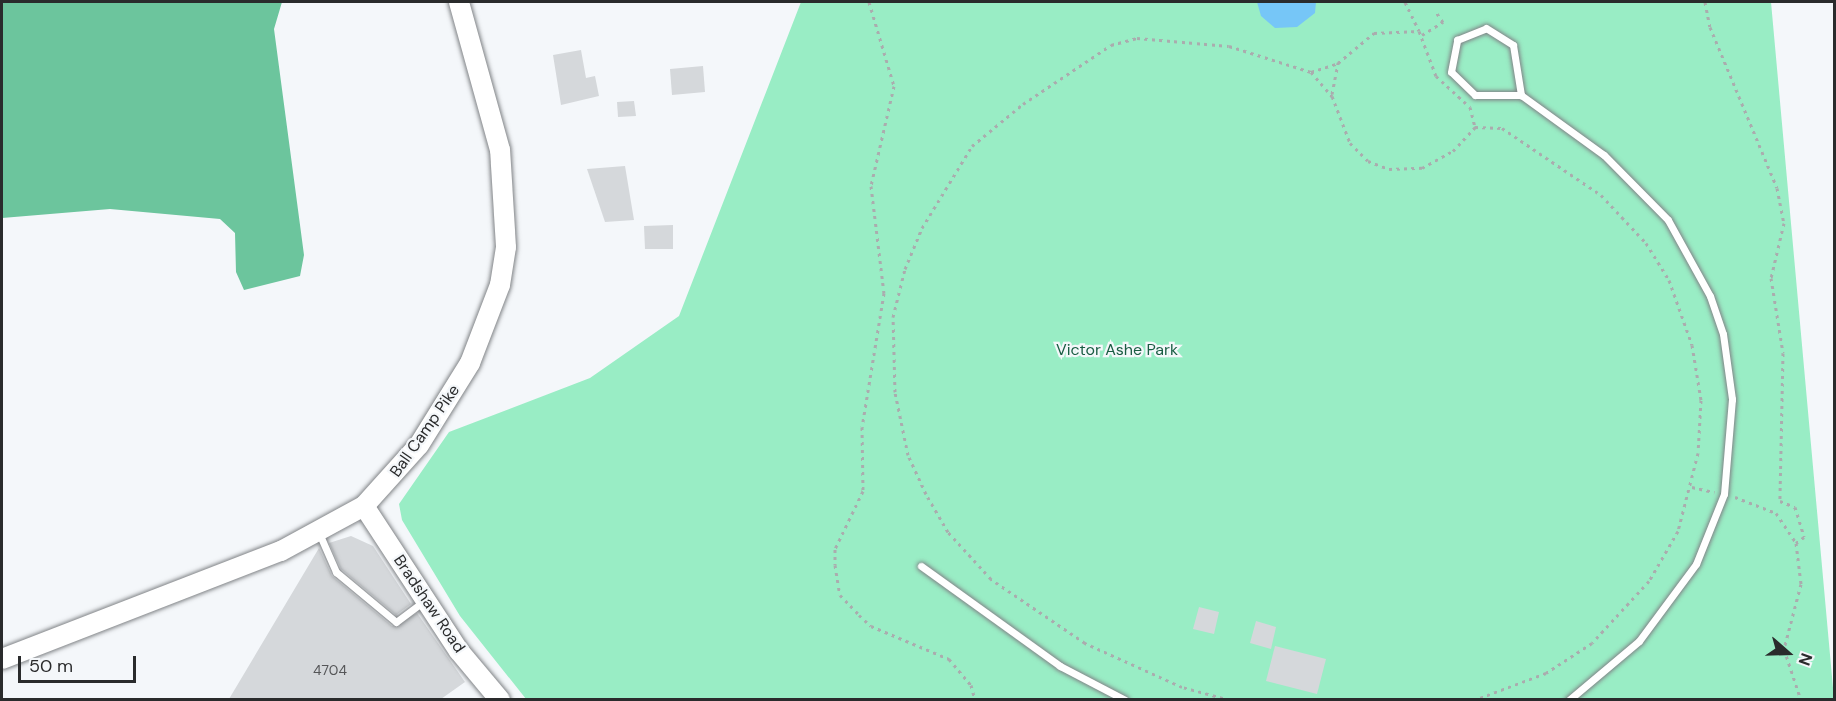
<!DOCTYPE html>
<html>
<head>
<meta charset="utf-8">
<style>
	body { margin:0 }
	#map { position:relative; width:1836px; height:701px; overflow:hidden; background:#f4f7fa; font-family:"DM Sans",sans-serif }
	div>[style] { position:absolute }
	.green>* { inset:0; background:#99edc5 }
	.forest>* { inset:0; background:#6cc59d }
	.water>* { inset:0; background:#76c6f7 }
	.building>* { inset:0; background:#d5d8db }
	.path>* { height:3px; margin-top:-1.5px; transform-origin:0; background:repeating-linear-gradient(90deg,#aaacae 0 3px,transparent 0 7.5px) }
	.roads { filter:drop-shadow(0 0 2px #818487) drop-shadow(0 0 2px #818487) }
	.lane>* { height:7px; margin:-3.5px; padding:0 3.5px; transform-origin:3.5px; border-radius:3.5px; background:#fff }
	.secondary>* { height:20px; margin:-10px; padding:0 10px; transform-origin:10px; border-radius:10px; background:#fff }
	span { translate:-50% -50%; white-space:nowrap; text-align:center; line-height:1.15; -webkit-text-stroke:4.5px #f4f7fa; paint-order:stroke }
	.number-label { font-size:14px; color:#555658 }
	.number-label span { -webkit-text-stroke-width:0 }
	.park-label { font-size:16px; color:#195d43 }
	.street-label { font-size:16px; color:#2a2b2c }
	.frame { position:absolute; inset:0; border:3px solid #2a2b2c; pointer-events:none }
	.north { position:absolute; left:1758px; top:623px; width:60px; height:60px; -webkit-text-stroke:4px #f4f7fa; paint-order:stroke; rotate:110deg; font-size:16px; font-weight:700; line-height:24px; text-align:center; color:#2a2b2c }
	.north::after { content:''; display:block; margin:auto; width:21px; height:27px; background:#2a2b2c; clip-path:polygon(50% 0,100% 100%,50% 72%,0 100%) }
	.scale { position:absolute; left:18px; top:656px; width:118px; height:27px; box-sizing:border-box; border:3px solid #2a2b2c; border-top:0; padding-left:8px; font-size:18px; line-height:21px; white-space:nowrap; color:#2a2b2c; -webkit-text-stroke:4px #f4f7fa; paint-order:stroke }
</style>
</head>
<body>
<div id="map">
	<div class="green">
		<div style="clip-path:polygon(801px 2px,1771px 2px,1834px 699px,526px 699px,460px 616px,402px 520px,399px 504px,449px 432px,590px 378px,679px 316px)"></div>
	</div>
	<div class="forest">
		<div style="clip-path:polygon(2px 2px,282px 2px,274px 29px,304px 255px,300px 276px,244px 290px,236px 272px,235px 233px,220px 219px,110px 209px,2px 218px)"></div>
	</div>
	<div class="water">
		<div style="clip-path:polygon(1257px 2px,1316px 2px,1315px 13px,1297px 27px,1275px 28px,1261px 16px)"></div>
	</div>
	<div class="building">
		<div style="clip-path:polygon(581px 50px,586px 78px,595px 76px,599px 96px,561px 105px,553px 55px)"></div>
		<div style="clip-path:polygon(703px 66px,705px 92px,672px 95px,670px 69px)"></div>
		<div style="clip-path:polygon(634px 101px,636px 116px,618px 117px,617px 102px)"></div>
		<div style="clip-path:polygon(625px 166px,634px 220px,605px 222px,587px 169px)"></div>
		<div style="clip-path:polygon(673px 225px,673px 249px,645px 249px,644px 226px)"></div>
		<div style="clip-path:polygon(351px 536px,373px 546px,411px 604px,396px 615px,341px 569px,329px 543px)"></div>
		<div style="clip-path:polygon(319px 548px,332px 576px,392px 626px,417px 613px,465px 682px,441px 699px,229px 699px)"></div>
		<div style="clip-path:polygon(1199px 607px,1219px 612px,1214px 634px,1193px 629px)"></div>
		<div style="clip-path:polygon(1256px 621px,1276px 627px,1271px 649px,1250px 643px)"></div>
		<div style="clip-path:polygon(1275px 646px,1326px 659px,1317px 694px,1266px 681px)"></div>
	</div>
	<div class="path">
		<div style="left:869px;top:2px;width:88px;rotate:73.4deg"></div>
		<div style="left:894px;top:86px;width:103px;rotate:103deg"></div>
		<div style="left:871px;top:186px;width:108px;rotate:83.1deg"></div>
		<div style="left:884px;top:293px;width:136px;rotate:99.3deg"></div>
		<div style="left:862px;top:427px;width:64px;rotate:89.1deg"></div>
		<div style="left:863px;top:491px;width:64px;rotate:115.8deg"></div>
		<div style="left:835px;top:549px;width:16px;rotate:90deg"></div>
		<div style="left:835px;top:565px;width:30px;rotate:81deg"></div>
		<div style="left:840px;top:595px;width:28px;rotate:46deg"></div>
		<div style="left:859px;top:615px;width:16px;rotate:43deg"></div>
		<div style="left:871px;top:626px;width:85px;rotate:22.9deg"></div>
		<div style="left:949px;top:659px;width:34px;rotate:50deg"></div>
		<div style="left:971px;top:685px;width:16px;rotate:75deg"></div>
		<div style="left:1405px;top:2px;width:32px;rotate:64deg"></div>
		<div style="left:1705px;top:2px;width:25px;rotate:79deg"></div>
		<div style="left:1710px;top:27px;width:174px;rotate:67.4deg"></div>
		<div style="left:1777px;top:188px;width:36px;rotate:79deg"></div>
		<div style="left:1784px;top:223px;width:57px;rotate:103.3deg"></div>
		<div style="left:1771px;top:278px;width:76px;rotate:80.9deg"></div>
		<div style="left:1783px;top:353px;width:148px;rotate:91.2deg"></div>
		<div style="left:1780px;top:501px;width:16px;rotate:22deg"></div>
		<div style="left:1795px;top:507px;width:31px;rotate:73deg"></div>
		<div style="left:1804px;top:537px;width:10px;rotate:143deg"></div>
		<div style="left:1422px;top:35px;width:25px;rotate:-32deg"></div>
		<div style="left:1443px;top:22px;width:12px;rotate:-125deg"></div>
		<div style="left:1311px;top:72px;width:28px;rotate:-18deg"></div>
		<div style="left:1338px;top:63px;width:47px;rotate:-39.8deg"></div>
		<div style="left:1374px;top:33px;width:45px;rotate:-2.5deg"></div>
		<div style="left:1419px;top:31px;width:48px;rotate:69.3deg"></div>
		<div style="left:1436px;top:76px;width:46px;rotate:42.4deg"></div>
		<div style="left:1470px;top:107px;width:21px;rotate:76deg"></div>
		<div style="left:1332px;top:94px;width:32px;rotate:-79deg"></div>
		<div style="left:1692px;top:487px;width:23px;rotate:13deg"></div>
		<div style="left:1735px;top:497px;width:44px;rotate:21.3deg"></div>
		<div style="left:1776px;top:513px;width:36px;rotate:56deg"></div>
		<div style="left:1796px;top:543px;width:41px;rotate:83deg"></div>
		<div style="left:1801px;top:584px;width:67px;rotate:104.7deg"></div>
		<div style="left:1784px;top:649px;width:54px;rotate:71.6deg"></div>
		<div style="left:1230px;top:700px;width:50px;rotate:-164.8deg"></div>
		<div style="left:1182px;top:687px;width:107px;rotate:-155.6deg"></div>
		<div style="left:1085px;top:643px;width:114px;rotate:-145.8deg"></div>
		<div style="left:991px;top:579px;width:64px;rotate:-132.5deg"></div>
		<div style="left:948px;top:532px;width:44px;rotate:-120.1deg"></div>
		<div style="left:926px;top:494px;width:43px;rotate:-114.8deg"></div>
		<div style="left:908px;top:455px;width:64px;rotate:-101.7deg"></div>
		<div style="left:895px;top:392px;width:75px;rotate:-91.5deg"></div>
		<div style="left:893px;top:317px;width:49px;rotate:-76deg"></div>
		<div style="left:905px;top:269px;width:44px;rotate:-67.5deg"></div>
		<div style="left:922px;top:228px;width:96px;rotate:-58.6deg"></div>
		<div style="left:972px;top:146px;width:66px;rotate:-39.5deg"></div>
		<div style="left:1023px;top:104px;width:106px;rotate:-33.8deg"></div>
		<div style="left:1111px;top:45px;width:27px;rotate:-15deg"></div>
		<div style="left:1137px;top:38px;width:92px;rotate:5deg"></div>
		<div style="left:1229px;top:46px;width:86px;rotate:17.6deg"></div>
		<div style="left:1311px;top:72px;width:32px;rotate:49deg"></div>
		<div style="left:1332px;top:96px;width:50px;rotate:69deg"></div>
		<div style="left:1350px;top:143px;width:25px;rotate:45deg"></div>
		<div style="left:1368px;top:161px;width:22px;rotate:21deg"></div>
		<div style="left:1389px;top:169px;width:33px;rotate:-2deg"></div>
		<div style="left:1422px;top:168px;width:35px;rotate:-29deg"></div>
		<div style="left:1453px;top:151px;width:33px;rotate:-47deg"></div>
		<div style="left:1475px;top:127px;width:27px;rotate:2deg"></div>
		<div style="left:1502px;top:128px;width:120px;rotate:34.1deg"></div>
		<div style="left:1601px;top:195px;width:66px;rotate:46.8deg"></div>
		<div style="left:1646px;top:243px;width:44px;rotate:58.1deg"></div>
		<div style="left:1669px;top:280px;width:69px;rotate:70.5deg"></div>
		<div style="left:1692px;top:345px;width:56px;rotate:80.7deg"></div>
		<div style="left:1701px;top:400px;width:53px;rotate:93.2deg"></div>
		<div style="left:1698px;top:453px;width:81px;rotate:104.4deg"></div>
		<div style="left:1678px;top:531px;width:58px;rotate:120.1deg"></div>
		<div style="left:1649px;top:581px;width:84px;rotate:132.6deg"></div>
		<div style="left:1592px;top:643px;width:55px;rotate:146.9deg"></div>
		<div style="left:1546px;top:673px;width:77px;rotate:159.4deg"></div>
	</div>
	<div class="roads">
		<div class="lane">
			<div style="left:1486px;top:28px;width:32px;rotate:32deg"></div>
			<div style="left:1513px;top:45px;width:51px;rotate:80.9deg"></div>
			<div style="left:1521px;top:95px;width:46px;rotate:180deg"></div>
			<div style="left:1475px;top:95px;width:33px;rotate:-136deg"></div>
			<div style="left:1451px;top:72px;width:33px;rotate:-79deg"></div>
			<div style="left:1457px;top:40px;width:31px;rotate:-22deg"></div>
			<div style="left:1521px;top:95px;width:102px;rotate:35.9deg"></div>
			<div style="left:1604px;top:155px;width:91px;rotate:45.4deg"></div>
			<div style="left:1668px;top:220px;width:87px;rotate:61.1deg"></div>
			<div style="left:1710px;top:296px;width:40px;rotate:71.1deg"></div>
			<div style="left:1723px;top:334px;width:66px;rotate:82.1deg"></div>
			<div style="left:1732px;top:399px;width:95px;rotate:94.8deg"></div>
			<div style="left:1724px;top:494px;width:75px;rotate:111.8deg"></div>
			<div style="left:1696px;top:564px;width:96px;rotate:126.5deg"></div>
			<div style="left:1639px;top:641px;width:92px;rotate:139.9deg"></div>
			<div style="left:319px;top:533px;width:43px;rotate:66.4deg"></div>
			<div style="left:336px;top:572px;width:78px;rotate:39.8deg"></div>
			<div style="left:396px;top:622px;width:35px;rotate:-37deg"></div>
			<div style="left:921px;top:566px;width:171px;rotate:35.7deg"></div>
			<div style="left:1060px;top:666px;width:73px;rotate:27.6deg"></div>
		</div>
		<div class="secondary">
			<div style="left:364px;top:506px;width:173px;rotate:56.8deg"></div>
			<div style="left:459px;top:651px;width:64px;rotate:50.1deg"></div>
			<div style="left:2px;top:659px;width:299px;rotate:-21.2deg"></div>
			<div style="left:281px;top:551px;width:94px;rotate:-28.5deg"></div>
			<div style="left:364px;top:506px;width:82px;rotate:-48deg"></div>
			<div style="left:419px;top:445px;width:97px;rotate:-58.1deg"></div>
			<div style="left:470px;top:363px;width:84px;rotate:-69deg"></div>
			<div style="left:500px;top:285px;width:38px;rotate:-81deg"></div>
			<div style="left:506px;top:247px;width:97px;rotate:-93.5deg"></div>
			<div style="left:500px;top:150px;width:154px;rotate:-105.5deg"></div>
		</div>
	</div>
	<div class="number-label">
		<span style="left:330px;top:670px">4704</span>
	</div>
	<div class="park-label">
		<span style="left:1117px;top:350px">Victor Ashe Park</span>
	</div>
	<div class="street-label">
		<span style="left:425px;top:431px;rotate:-55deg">Ball Camp Pike</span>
		<span style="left:429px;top:604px;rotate:56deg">Bradshaw Road</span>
	</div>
	<div class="frame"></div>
	<div class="north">N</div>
	<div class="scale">50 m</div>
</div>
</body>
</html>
